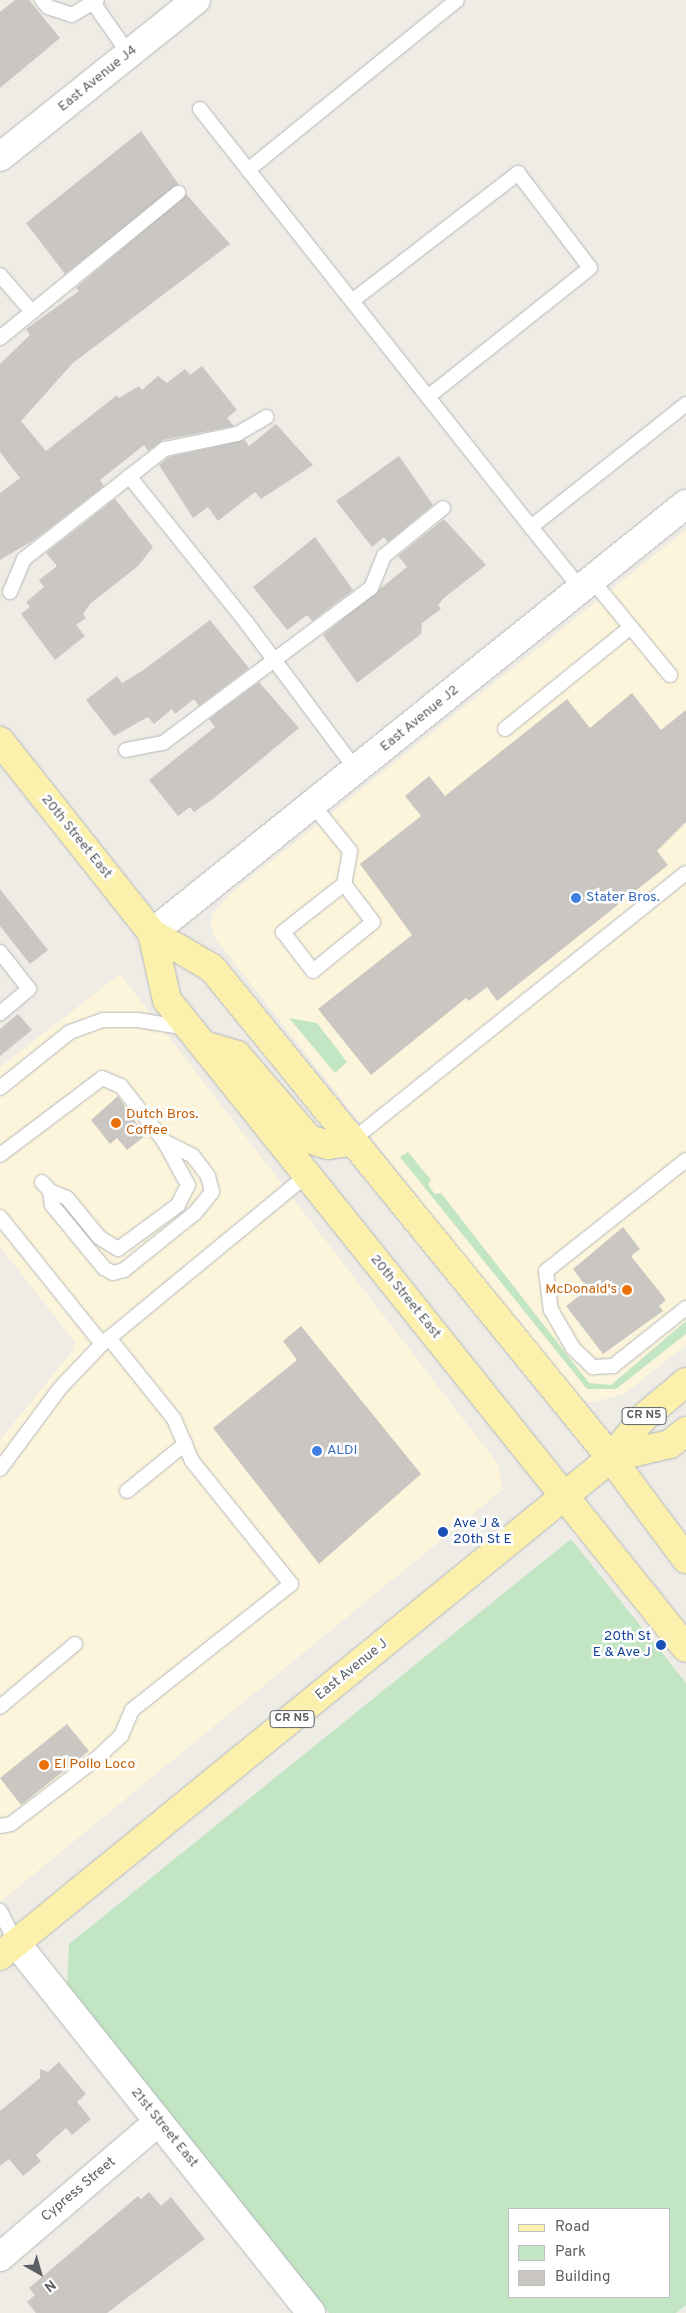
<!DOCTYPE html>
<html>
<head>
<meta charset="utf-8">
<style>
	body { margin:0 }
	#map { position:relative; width:686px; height:2313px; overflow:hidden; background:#eeece4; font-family:Overpass,sans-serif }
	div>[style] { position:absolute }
	.commercial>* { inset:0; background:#fcf5db }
	.green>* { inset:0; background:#c2e5c3 }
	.building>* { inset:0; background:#cac7c2 }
	.roads { filter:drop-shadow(0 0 1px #b5b7bb) drop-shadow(0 0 1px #b5b7bb) }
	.service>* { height:14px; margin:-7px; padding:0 7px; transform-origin:7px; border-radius:7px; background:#fff }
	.minor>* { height:28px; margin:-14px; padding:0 14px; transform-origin:14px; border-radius:14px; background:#fff }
	.primary>* { height:28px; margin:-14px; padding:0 14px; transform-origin:14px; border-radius:14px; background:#fcf1ac }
	.dots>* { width:14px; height:14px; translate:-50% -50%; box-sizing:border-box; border:2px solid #fff; border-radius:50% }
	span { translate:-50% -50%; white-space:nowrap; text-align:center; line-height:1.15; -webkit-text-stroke:5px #fff; paint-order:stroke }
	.shield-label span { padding:1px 4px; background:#fff; border:1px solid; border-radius:4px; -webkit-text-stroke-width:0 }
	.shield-label { font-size:12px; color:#5c6064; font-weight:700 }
	.street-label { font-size:14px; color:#5c6064 }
	.shop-label { font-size:14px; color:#366cbe }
	.left { translate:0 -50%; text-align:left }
	.food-label { font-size:14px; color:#c56008 }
	.right { translate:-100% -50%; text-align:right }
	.transit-label { font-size:14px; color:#164399 }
	.legend { position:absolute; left:508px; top:2208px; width:162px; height:90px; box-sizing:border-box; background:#fff; border:1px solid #bebfc1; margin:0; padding:6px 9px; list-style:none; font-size:15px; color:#5c6064 }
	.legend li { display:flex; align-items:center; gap:10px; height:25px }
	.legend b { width:25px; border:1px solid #bebfc1 }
	.north { position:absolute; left:15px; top:2248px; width:50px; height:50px; -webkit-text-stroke:4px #fff; paint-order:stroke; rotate:142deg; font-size:14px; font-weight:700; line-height:20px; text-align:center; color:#5c6064 }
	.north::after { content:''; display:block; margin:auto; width:18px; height:22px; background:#5c6064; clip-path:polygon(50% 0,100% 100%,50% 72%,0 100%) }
</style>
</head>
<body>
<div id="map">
	<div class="commercial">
		<div style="clip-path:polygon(686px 530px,686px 1345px,624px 1394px,589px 1403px,568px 1388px,214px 937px,211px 926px,212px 915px,229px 895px)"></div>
		<div style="clip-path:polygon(120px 974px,498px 1464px,503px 1489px,0 1902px,0 1440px,73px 1350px,75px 1342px,0 1247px,0 1067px)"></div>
	</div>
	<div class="green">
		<div style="clip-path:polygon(289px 1018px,317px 1023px,347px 1062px,335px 1073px)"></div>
		<div style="clip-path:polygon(408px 1152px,431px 1180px,428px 1185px,435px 1194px,441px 1193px,589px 1383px,611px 1385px,686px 1321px,686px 1334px,616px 1389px,587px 1389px,400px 1157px)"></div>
		<div style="clip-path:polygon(evenodd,571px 1539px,686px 1683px,686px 2305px,676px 2313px,329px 2313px,67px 1986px,69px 1944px,571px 1539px,510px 2209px,670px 2209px,670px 2297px,510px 2297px,510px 2209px)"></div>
	</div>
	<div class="building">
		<div style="clip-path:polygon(15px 0,29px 0,60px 38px,0 88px,0 12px)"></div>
		<div style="clip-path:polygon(141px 131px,179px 185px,65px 274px,26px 223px)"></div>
		<div style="clip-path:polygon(186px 194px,230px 244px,73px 363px,21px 421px,46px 451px,117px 395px,119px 398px,139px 386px,142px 390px,158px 376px,167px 383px,185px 369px,190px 375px,202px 366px,237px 410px,227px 418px,234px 426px,163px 440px,148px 451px,144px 445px,100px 480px,104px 486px,34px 540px,0 560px,0 493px,20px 478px,0 452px,0 364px,30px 335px,26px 329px,79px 291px,76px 288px)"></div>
		<div style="clip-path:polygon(276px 424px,313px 465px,261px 499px,255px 492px,218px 521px,208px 507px,193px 518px,159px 465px,169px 457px,245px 440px,249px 446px)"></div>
		<div style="clip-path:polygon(399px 456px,433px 505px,388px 542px,384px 537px,372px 547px,336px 501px)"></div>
		<div style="clip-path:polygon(115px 499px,153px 547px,138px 566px,90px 604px,83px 614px,86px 618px,76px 625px,85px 636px,55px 660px,21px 614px,30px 607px,26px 602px,44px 587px,39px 580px,57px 566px,46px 553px)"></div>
		<div style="clip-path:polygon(444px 519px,486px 565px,444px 598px,438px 605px,441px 609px,422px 623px,421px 634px,357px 683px,323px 635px,407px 567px,398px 556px)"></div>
		<div style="clip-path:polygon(315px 537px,353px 590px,312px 621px,307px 615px,287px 630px,253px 587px)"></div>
		<div style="clip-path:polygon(210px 620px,249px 668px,199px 706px,194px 699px,175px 714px,172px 709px,154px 724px,148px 717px,114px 736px,86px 700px,117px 676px,122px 683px,142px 671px)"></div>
		<div style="clip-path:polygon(259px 682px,299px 728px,213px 799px,194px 812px,190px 807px,178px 816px,149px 780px,215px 727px,209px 719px)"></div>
		<div style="clip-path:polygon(632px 693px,661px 730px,686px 710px,686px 822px,657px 851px,668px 865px,497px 1001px,487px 987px,469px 1001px,466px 998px,371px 1075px,318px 1009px,412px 935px,360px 864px,421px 816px,405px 796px,429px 776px,445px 796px,567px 699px,590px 728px)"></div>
		<div style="clip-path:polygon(0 889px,48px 950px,30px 964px,0 926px)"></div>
		<div style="clip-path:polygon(18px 1014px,32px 1030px,0 1056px,0 1029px)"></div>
		<div style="clip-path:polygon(118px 1096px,145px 1136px,127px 1150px,117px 1138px,110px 1144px,91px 1120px)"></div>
		<div style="clip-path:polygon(623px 1227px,640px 1249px,631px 1256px,666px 1300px,659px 1306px,663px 1311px,603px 1354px,566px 1306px,588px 1289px,573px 1269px)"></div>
		<div style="clip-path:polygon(301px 1326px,421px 1474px,319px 1564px,213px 1428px,297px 1360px,283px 1341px)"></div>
		<div style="clip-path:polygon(67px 1724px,89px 1751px,21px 1805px,0 1778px)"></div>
		<div style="clip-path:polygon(59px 2062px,86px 2094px,77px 2102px,91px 2119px,72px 2135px,66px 2128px,36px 2155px,41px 2161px,23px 2176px,9px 2159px,0 2166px,0 2111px,40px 2078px,40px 2069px,48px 2072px)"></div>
		<div style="clip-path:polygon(149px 2192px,161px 2206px,171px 2197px,205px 2239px,107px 2313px,36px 2313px,27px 2302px,35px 2295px,29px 2288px,138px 2196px,141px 2199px)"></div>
	</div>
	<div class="roads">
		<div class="service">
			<div style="left:42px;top:0;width:9px;rotate:49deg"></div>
			<div style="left:48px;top:7px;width:25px;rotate:18deg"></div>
			<div style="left:72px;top:15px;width:29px;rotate:-31deg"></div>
			<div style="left:94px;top:4px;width:61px;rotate:55deg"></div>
			<div style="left:200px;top:109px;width:533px;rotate:51.63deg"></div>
			<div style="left:248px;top:170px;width:269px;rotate:-39.1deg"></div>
			<div style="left:0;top:275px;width:49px;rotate:49.1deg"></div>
			<div style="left:352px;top:301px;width:210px;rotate:-37.6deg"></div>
			<div style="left:518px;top:173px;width:119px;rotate:52.8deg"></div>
			<div style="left:590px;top:268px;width:207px;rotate:141.5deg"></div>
			<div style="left:0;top:338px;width:230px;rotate:-39.2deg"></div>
			<div style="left:129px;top:476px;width:187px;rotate:51.3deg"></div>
			<div style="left:246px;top:622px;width:186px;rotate:53.3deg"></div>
			<div style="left:592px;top:580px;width:123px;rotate:50.6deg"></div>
			<div style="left:581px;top:589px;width:80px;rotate:-128.9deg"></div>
			<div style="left:531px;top:527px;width:198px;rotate:-38.4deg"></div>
			<div style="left:10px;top:592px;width:36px;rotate:-67deg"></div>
			<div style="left:24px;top:559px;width:179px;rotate:-38deg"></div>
			<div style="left:165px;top:449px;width:74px;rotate:-11.8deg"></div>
			<div style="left:237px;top:434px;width:34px;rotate:-30deg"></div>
			<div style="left:505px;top:729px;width:162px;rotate:-39deg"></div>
			<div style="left:126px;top:750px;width:38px;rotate:-11deg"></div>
			<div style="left:163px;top:743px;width:259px;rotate:-36.7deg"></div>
			<div style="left:371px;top:588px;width:35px;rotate:-68deg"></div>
			<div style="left:384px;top:556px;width:76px;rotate:-39.1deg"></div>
			<div style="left:313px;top:805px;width:59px;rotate:51.2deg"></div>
			<div style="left:350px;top:851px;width:34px;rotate:100deg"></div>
			<div style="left:344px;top:884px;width:78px;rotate:141.8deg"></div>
			<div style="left:283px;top:932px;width:49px;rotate:52.4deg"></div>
			<div style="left:313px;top:971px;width:77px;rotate:-39.2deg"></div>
			<div style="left:373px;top:922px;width:48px;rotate:-127.3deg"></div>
			<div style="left:0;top:952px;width:47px;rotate:51.9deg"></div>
			<div style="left:29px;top:989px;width:38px;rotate:140deg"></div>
			<div style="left:0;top:1088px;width:90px;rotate:-38.7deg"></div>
			<div style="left:70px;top:1032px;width:35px;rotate:-20deg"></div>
			<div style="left:103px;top:1020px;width:35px"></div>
			<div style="left:138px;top:1020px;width:50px;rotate:9.3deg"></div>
			<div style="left:350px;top:1142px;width:430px;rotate:-38.7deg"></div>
			<div style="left:0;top:1155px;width:128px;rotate:-37deg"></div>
			<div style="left:102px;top:1078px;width:21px;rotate:23deg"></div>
			<div style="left:121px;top:1086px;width:70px;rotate:52deg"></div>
			<div style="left:164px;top:1141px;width:50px;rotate:61.4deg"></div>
			<div style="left:188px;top:1185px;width:22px;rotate:117deg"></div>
			<div style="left:178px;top:1205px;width:74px;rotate:143.7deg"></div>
			<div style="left:118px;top:1249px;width:22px;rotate:-148deg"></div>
			<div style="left:99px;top:1237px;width:50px;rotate:-129.4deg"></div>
			<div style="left:67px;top:1198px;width:18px;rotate:-158deg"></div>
			<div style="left:50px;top:1191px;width:12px;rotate:-132deg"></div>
			<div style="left:686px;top:1160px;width:179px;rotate:141.6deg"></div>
			<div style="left:546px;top:1271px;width:39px;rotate:83deg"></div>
			<div style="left:551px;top:1310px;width:44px;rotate:59.9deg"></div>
			<div style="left:573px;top:1348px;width:28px;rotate:44deg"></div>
			<div style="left:593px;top:1367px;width:20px;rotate:-3deg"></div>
			<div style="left:613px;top:1366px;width:93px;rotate:-38.5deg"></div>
			<div style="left:50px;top:1191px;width:14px;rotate:82deg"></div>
			<div style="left:52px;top:1205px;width:82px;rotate:50.5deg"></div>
			<div style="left:104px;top:1268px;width:10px;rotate:29deg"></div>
			<div style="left:113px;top:1273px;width:11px;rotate:-15deg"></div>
			<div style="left:124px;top:1270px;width:91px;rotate:-38.8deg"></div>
			<div style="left:195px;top:1213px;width:27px;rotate:-51deg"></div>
			<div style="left:212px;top:1192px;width:16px;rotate:-104deg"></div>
			<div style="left:208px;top:1176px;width:25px;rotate:-127deg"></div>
			<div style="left:193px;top:1156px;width:33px;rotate:-153deg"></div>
			<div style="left:0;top:1217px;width:163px;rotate:51.2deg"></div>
			<div style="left:0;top:1469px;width:102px;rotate:-53.4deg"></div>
			<div style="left:61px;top:1387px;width:59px;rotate:-46.4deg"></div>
			<div style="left:102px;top:1344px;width:264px;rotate:-39.5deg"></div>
			<div style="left:127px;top:1491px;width:75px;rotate:-39deg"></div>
			<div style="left:0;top:1707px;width:98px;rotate:-40deg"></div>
			<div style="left:0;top:1826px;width:11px;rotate:-10deg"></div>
			<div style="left:11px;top:1824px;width:107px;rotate:-37.4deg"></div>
			<div style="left:96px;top:1759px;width:34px;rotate:-43deg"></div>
			<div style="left:121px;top:1736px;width:28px;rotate:-67deg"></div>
			<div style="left:132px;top:1710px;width:203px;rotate:-38.4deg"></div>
			<div style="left:291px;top:1584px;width:158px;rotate:-128.8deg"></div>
			<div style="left:192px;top:1461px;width:46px;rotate:-113.2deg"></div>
			<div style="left:174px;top:1419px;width:104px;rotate:-128.7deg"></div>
			<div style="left:0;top:1911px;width:36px;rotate:63deg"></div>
		</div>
		<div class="minor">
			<div style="left:0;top:157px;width:251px;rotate:-38.7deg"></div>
			<div style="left:152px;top:933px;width:685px;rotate:-38.78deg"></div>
			<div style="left:16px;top:1943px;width:473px;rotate:51.4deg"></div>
			<div style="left:0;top:2257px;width:208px;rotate:-40.5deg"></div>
		</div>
		<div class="primary">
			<div style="left:0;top:741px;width:245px;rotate:51.6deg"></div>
			<div style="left:152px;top:933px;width:69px;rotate:30.3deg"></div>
			<div style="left:212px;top:968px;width:632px;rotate:50.84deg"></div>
			<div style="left:611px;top:1458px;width:126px;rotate:53.4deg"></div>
			<div style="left:152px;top:933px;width:69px;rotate:77.4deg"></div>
			<div style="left:167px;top:1000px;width:830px;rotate:51.31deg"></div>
			<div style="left:203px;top:1045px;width:35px;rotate:16deg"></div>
			<div style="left:237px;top:1055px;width:111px;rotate:49.4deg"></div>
			<div style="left:309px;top:1139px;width:20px;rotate:18deg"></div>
			<div style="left:328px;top:1145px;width:22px;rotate:-8deg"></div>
			<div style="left:611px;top:1458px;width:61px;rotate:-13.3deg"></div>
			<div style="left:670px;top:1444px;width:21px;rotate:-39deg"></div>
			<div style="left:0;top:1956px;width:788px;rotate:-39.18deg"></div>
			<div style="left:611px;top:1458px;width:51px;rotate:-51.3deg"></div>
			<div style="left:643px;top:1418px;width:56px;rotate:-39.9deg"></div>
		</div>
	</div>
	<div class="dots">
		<div style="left:576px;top:898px;background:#3f7fe0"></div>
		<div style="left:116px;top:1123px;background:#e8710a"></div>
		<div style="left:627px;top:1290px;background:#e8710a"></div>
		<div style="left:317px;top:1451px;background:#3f7fe0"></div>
		<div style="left:443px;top:1532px;background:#1a4fb4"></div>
		<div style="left:661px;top:1645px;background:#1a4fb4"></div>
		<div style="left:44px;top:1765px;background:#e8710a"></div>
	</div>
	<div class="shield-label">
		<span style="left:644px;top:1416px">CR N5</span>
		<span style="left:292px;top:1719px">CR N5</span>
	</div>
	<div class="street-label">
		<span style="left:98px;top:79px;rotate:-39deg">East Avenue J4</span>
		<span style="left:420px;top:719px;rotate:-39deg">East Avenue J2</span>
		<span style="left:76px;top:837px;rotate:51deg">20th Street East</span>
		<span style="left:405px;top:1297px;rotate:51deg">20th Street East</span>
		<span style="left:352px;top:1670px;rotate:-39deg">East Avenue J</span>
		<span style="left:164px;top:2128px;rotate:51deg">21st Street East</span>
		<span style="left:79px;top:2190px;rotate:-40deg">Cypress Street</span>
	</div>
	<div class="shop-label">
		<span class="left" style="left:586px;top:898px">Stater Bros.</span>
		<span class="left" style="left:327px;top:1451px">ALDI</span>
	</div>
	<div class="food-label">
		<span class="left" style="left:126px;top:1123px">Dutch Bros.<br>Coffee</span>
		<span class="right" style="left:617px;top:1290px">McDonald's</span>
		<span class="left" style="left:54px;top:1765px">El Pollo Loco</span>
	</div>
	<div class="transit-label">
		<span class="left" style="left:453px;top:1532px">Ave J &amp;<br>20th St E</span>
		<span class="right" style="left:651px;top:1645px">20th St<br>E &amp; Ave J</span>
	</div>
	<ul class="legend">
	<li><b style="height:6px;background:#fcf1ac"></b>Road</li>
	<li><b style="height:14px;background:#c2e5c3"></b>Park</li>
	<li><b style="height:14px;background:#cac7c2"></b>Building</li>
	</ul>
	<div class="north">N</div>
</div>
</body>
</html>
